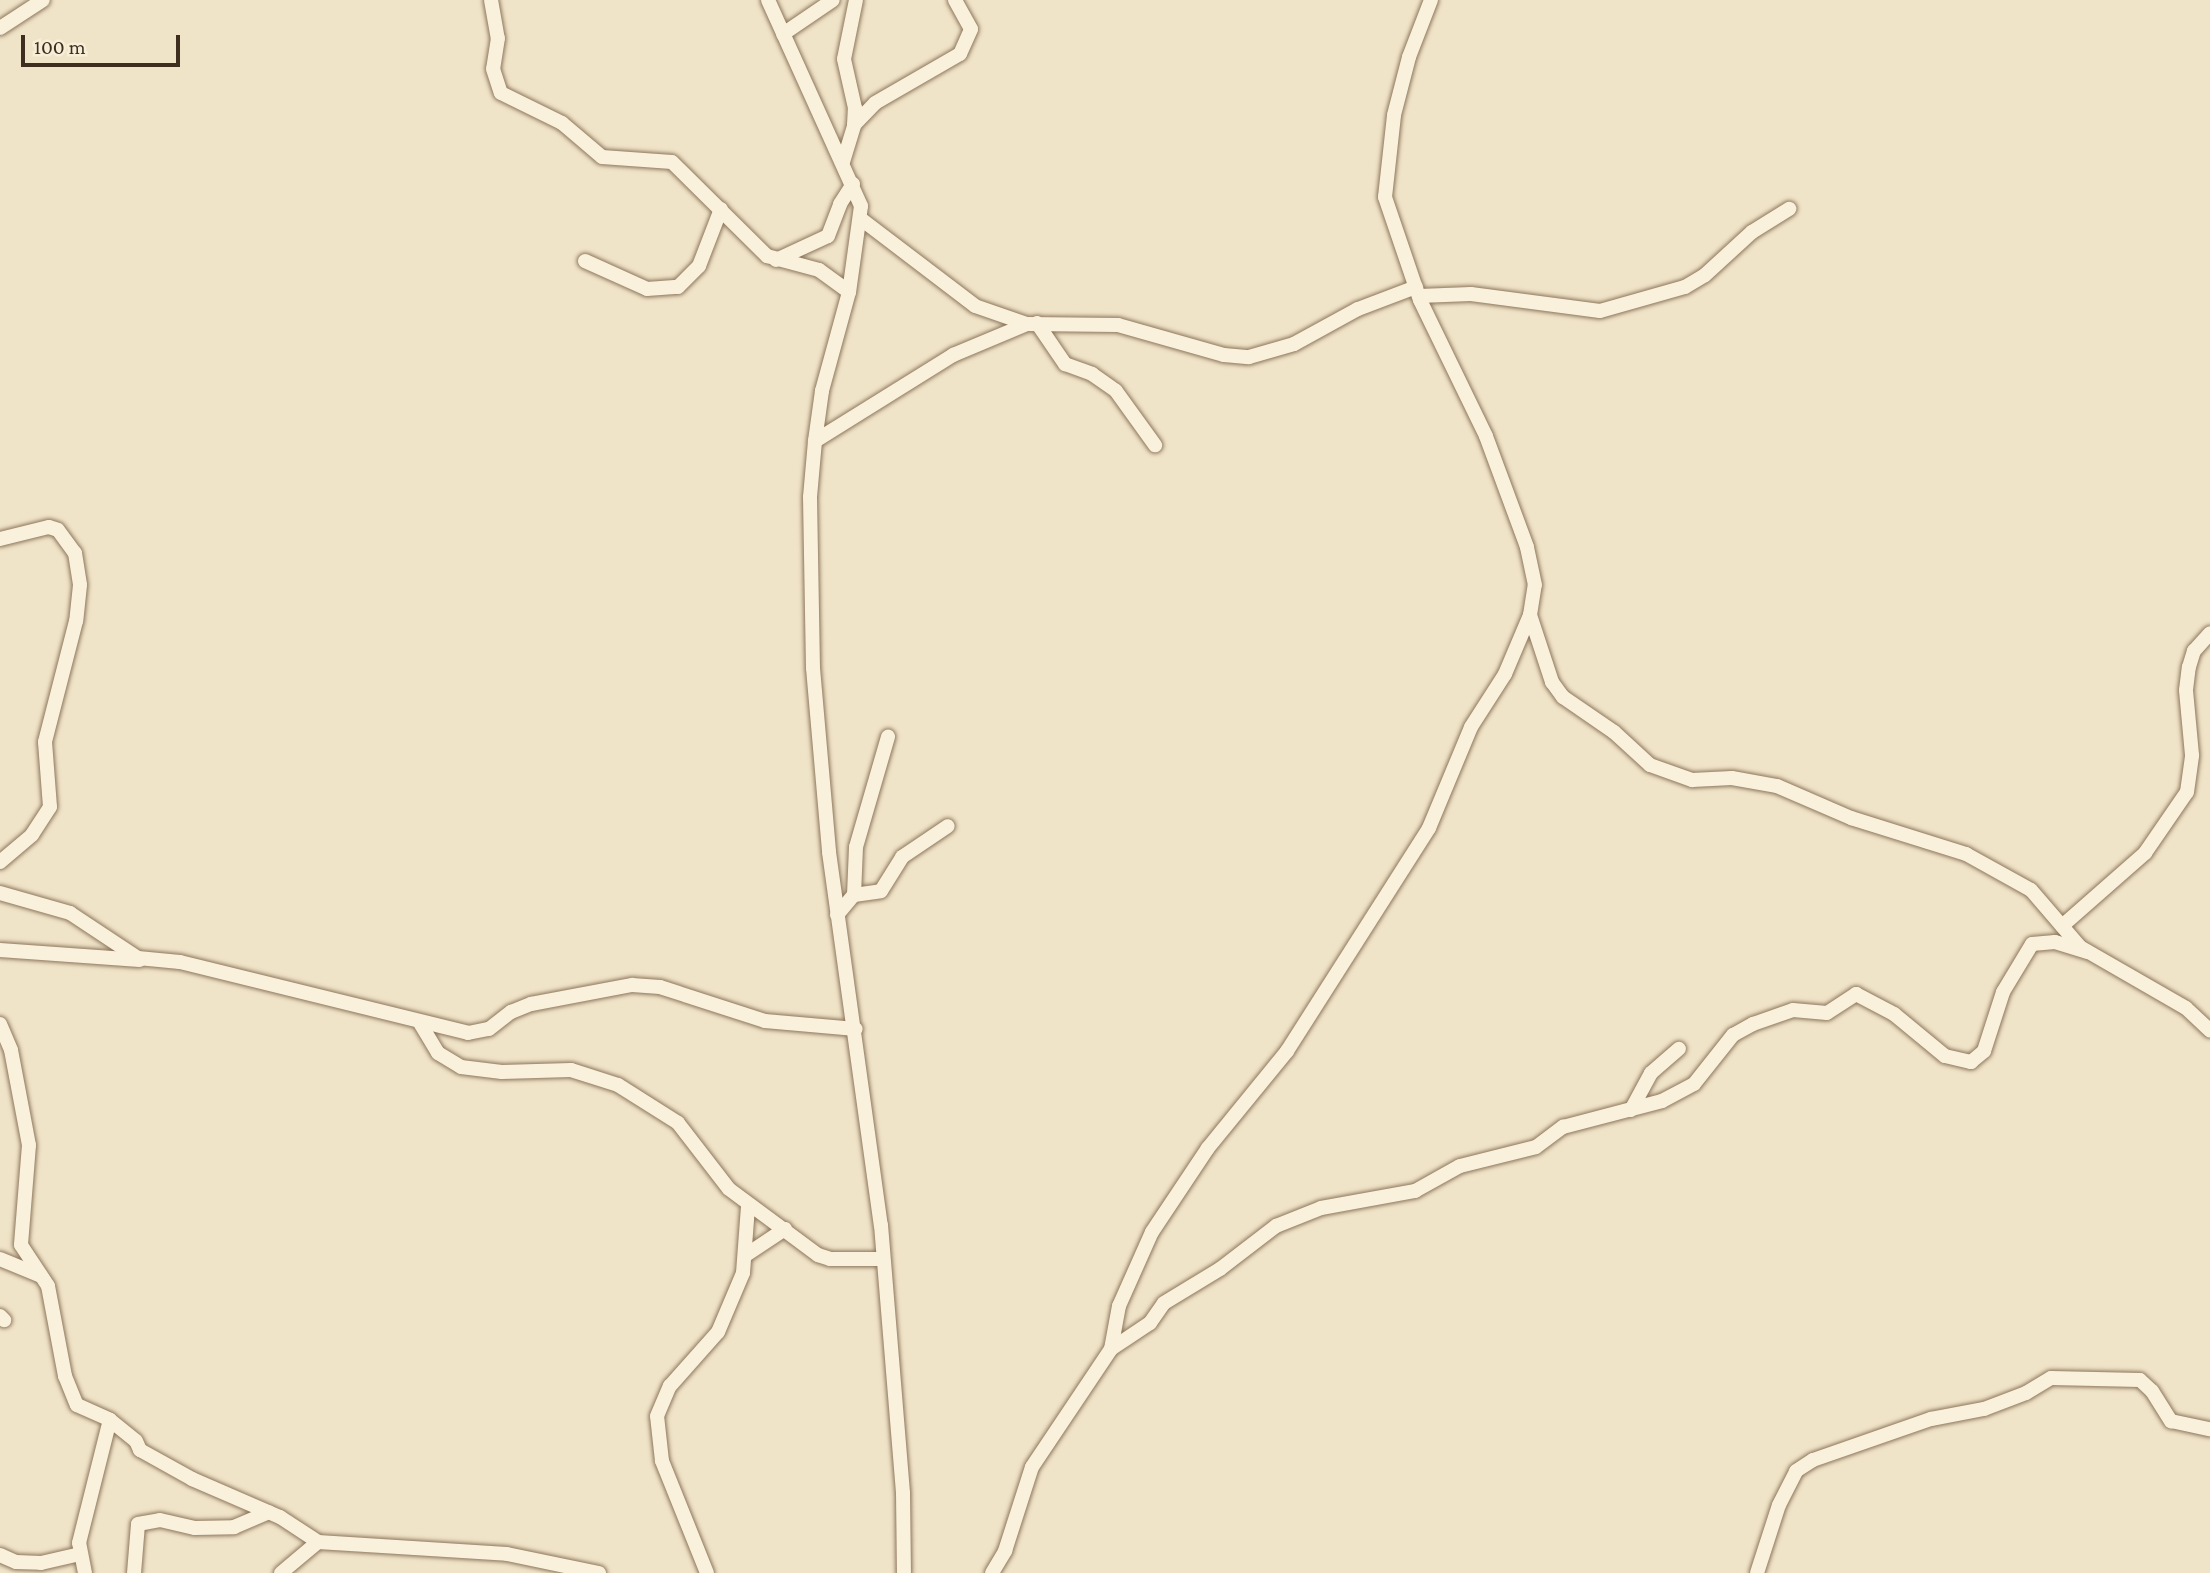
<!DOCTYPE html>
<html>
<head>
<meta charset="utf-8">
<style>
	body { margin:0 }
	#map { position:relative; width:2210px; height:1573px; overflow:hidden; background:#f0e4c8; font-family:"Crimson Pro",serif }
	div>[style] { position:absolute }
	.roads { filter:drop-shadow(0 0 2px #8d765c) drop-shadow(0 0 2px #8d765c) }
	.minor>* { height:14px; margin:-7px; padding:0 7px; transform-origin:7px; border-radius:7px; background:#faf1dc }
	span { translate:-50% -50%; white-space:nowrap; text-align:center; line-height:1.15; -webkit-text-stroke:6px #f7eed8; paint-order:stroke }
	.scale { position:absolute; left:21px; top:35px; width:159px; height:32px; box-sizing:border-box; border:4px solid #3d2e20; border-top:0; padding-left:9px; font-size:21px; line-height:24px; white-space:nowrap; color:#3d2e20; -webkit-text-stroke:5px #f7eed8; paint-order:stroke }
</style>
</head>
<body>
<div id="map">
	<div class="roads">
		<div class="minor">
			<div style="left:491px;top:0;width:39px;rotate:80deg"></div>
			<div style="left:498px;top:38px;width:31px;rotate:99deg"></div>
			<div style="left:493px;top:69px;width:25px;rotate:72deg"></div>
			<div style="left:501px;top:93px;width:68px;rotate:26.2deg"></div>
			<div style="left:562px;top:123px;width:52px;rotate:40.4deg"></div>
			<div style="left:602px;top:157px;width:70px;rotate:4.1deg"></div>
			<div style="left:672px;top:162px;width:134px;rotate:44.7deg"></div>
			<div style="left:767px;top:256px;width:54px;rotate:15.1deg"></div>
			<div style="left:819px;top:270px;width:37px;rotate:36deg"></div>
			<div style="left:768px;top:0;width:226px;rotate:65.7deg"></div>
			<div style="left:861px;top:206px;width:87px;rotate:97.9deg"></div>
			<div style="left:849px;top:292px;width:103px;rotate:105.3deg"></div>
			<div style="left:822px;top:391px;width:50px;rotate:98deg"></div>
			<div style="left:815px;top:441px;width:56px;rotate:95.1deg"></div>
			<div style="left:810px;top:497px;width:171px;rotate:89deg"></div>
			<div style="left:813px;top:668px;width:185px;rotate:85deg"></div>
			<div style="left:829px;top:852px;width:377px;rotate:82.1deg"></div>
			<div style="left:881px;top:1225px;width:269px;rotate:85.3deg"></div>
			<div style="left:903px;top:1493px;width:80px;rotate:89.3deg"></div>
			<div style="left:0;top:28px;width:51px;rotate:-33.1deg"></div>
			<div style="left:783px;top:34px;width:60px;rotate:-34.2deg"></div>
			<div style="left:854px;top:125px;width:30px;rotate:-46deg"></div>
			<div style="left:875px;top:103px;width:98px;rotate:-30deg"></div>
			<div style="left:960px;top:54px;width:27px;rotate:-66deg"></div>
			<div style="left:971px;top:29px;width:33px;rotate:-119deg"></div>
			<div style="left:843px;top:162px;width:39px;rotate:-73deg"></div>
			<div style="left:854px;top:125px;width:17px;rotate:-87deg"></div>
			<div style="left:855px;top:108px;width:50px;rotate:-102.7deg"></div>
			<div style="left:844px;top:59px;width:60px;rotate:-78.5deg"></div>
			<div style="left:861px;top:219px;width:143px;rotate:37.3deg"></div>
			<div style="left:975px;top:306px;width:55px;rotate:19.1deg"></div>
			<div style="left:776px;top:260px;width:57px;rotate:-24.8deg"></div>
			<div style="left:828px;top:236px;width:34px;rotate:-69deg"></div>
			<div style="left:840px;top:204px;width:24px;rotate:-57deg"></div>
			<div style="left:585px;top:261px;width:68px;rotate:24.3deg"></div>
			<div style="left:647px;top:289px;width:31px;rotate:-4deg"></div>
			<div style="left:678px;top:287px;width:30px;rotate:-45deg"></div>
			<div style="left:699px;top:266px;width:61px;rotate:-68.9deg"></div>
			<div style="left:1419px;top:296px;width:52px;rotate:-2.2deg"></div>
			<div style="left:1471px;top:294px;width:130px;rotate:7.5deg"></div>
			<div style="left:1600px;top:311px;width:88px;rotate:-15.8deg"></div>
			<div style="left:1685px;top:287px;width:23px;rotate:-31deg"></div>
			<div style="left:1705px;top:275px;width:64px;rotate:-42.5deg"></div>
			<div style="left:1752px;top:232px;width:44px;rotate:-31.9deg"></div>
			<div style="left:1037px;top:323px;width:50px;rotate:55.7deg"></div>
			<div style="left:1065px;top:364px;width:29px;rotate:20deg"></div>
			<div style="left:1092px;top:374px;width:29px;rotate:35deg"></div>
			<div style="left:1116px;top:391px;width:67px;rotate:54.2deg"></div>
			<div style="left:815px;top:441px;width:163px;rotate:-31.9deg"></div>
			<div style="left:953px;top:355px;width:80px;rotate:-22.7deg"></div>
			<div style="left:1027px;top:324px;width:91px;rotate:0.6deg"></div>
			<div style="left:1118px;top:325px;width:110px;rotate:15.8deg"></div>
			<div style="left:1224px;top:355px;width:25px;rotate:5deg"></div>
			<div style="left:1249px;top:357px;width:47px;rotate:-16.1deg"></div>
			<div style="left:1294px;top:344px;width:73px;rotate:-28.7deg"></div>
			<div style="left:1358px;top:309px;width:62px;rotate:-20.8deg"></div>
			<div style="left:0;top:539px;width:50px;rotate:-13.8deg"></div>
			<div style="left:49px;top:527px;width:9px;rotate:18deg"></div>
			<div style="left:58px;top:530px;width:29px;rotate:54deg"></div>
			<div style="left:75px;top:553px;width:32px;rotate:81deg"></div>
			<div style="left:80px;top:585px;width:36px;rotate:96deg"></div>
			<div style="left:76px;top:621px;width:125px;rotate:104.4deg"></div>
			<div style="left:45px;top:742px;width:65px;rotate:85.6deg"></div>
			<div style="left:50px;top:807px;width:33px;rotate:123deg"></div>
			<div style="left:32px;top:835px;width:42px;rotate:139.8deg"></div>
			<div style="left:1530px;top:615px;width:71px;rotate:71.8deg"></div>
			<div style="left:1552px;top:682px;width:19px;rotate:54deg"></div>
			<div style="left:1563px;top:697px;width:62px;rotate:34.5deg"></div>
			<div style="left:1614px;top:732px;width:49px;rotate:42.5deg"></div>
			<div style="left:1650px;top:765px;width:45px;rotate:19.7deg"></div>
			<div style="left:1692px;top:780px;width:40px;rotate:-2.9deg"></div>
			<div style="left:1732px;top:778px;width:46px;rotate:10.1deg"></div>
			<div style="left:1777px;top:786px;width:81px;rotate:23.4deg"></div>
			<div style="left:1851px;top:818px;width:121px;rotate:17.4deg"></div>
			<div style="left:1966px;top:854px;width:74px;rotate:29deg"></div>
			<div style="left:2031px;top:890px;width:75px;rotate:49.3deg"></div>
			<div style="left:2080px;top:947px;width:122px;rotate:29.9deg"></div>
			<div style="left:2186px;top:1008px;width:33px;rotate:43deg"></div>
			<div style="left:0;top:893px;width:73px;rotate:15.9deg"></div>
			<div style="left:70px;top:913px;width:82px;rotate:33.5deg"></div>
			<div style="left:138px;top:958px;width:42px;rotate:5.4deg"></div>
			<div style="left:180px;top:962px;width:297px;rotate:13.8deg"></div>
			<div style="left:468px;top:1033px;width:21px;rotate:-11deg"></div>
			<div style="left:489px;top:1029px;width:28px;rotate:-38deg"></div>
			<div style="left:511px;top:1012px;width:22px;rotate:-22deg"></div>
			<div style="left:531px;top:1004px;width:103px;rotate:-10.7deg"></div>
			<div style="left:632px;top:985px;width:28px;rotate:4deg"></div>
			<div style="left:660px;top:987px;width:110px;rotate:17.9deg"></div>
			<div style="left:765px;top:1021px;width:91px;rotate:5deg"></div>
			<div style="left:854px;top:895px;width:27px;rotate:-8deg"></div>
			<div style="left:881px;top:891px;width:40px;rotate:-58deg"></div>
			<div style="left:902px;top:857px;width:55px;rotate:-34deg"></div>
			<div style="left:837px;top:915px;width:26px;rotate:-50deg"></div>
			<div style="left:854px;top:895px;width:48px;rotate:-87.6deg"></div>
			<div style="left:856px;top:847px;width:115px;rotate:-73.8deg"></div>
			<div style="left:2062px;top:926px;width:111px;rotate:-41.3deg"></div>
			<div style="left:2145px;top:853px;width:74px;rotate:-55.5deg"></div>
			<div style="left:2187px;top:792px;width:37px;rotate:-82deg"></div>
			<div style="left:2192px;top:755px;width:65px;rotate:-95.3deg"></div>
			<div style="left:2186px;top:690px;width:23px;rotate:-83deg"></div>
			<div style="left:2189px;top:667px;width:17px;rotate:-73deg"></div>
			<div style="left:2194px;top:651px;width:24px;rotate:-48deg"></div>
			<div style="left:0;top:950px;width:140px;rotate:4.1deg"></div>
			<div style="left:420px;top:1023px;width:35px;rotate:59deg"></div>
			<div style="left:438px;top:1053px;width:27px;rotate:31deg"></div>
			<div style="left:461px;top:1067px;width:41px;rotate:7deg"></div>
			<div style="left:502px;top:1072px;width:69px;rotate:-1.7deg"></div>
			<div style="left:571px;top:1070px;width:49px;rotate:17.7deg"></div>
			<div style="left:618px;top:1085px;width:71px;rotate:32.3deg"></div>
			<div style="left:678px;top:1123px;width:83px;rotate:52.3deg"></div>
			<div style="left:729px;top:1189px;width:111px;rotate:36.6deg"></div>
			<div style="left:818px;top:1255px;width:13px;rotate:18deg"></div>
			<div style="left:830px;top:1259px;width:53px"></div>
			<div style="left:0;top:1024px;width:28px;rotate:67deg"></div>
			<div style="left:11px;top:1050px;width:97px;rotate:79.3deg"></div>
			<div style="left:29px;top:1145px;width:100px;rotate:94.6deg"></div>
			<div style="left:21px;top:1245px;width:49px;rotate:56.6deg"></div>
			<div style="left:48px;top:1286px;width:92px;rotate:79.3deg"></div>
			<div style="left:65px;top:1376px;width:31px;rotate:68deg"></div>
			<div style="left:77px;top:1405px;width:36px;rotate:24deg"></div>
			<div style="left:110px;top:1420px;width:33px;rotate:39deg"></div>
			<div style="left:136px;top:1441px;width:10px;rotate:66deg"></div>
			<div style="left:140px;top:1450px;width:60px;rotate:29.1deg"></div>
			<div style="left:192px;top:1479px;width:96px;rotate:23.4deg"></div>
			<div style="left:280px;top:1517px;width:45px;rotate:33.3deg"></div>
			<div style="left:318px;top:1542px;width:189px;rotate:3.6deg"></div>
			<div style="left:507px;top:1554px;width:94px;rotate:11.7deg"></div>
			<div style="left:1631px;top:1110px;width:42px;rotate:-61.6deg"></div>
			<div style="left:1651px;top:1073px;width:37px;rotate:-41deg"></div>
			<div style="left:746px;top:1255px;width:47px;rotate:-33.7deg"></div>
			<div style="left:0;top:1259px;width:44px;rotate:22.5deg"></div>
			<div style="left:0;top:1316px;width:6px;rotate:45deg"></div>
			<div style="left:1111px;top:1349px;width:44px;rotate:-79.5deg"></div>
			<div style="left:1119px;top:1306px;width:81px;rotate:-66deg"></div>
			<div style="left:1152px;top:1232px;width:101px;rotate:-56.3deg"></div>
			<div style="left:1208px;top:1148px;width:125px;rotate:-50.8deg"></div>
			<div style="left:1287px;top:1051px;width:264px;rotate:-57.5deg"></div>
			<div style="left:1429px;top:828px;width:109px;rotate:-67.4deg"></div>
			<div style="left:1471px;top:727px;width:63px;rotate:-57.3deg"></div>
			<div style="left:1505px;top:674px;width:64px;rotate:-67deg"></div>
			<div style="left:1530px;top:615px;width:30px;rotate:-81deg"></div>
			<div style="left:1535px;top:585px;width:39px;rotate:-102deg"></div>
			<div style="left:1527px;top:547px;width:118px;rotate:-110.3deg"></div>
			<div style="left:1486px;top:436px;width:151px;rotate:-115.9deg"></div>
			<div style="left:1420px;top:300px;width:109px;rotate:-108.8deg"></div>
			<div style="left:1385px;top:197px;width:82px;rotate:-83.7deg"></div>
			<div style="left:1394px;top:115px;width:60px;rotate:-75.5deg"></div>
			<div style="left:1409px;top:57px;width:61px;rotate:-68.9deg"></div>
			<div style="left:0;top:1555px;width:17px;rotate:24deg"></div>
			<div style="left:16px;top:1562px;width:25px;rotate:2deg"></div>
			<div style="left:41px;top:1563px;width:39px;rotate:-13deg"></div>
			<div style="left:85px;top:1573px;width:31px;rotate:-101deg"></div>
			<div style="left:79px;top:1543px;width:127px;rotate:-75.9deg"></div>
			<div style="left:134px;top:1573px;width:49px;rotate:-85.3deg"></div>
			<div style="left:138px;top:1524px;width:22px;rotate:-10deg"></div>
			<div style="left:160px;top:1520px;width:36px;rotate:13deg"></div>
			<div style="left:195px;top:1528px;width:39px;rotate:-1deg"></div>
			<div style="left:234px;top:1527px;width:38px;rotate:-23deg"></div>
			<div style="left:281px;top:1573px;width:48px;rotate:-40deg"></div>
			<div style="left:707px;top:1573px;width:121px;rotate:-111.9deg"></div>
			<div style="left:662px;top:1461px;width:45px;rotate:-96.3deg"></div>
			<div style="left:657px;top:1416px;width:33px;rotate:-67deg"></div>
			<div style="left:670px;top:1386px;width:72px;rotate:-48.4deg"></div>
			<div style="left:718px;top:1332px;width:64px;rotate:-67deg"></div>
			<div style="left:743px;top:1273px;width:67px;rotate:-85.7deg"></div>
			<div style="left:992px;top:1573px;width:26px;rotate:-59deg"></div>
			<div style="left:1005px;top:1551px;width:88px;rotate:-72.2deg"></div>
			<div style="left:1032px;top:1467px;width:142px;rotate:-56.2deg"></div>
			<div style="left:1111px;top:1349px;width:47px;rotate:-33.7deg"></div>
			<div style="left:1150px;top:1323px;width:24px;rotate:-55deg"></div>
			<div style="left:1164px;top:1303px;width:66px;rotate:-31.3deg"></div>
			<div style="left:1220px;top:1269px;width:71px;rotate:-37.5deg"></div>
			<div style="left:1276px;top:1226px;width:48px;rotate:-21.8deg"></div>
			<div style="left:1321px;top:1208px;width:96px;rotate:-10.3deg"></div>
			<div style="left:1415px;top:1191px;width:51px;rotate:-29.1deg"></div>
			<div style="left:1460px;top:1166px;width:78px;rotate:-14deg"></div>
			<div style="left:1536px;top:1147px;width:34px;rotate:-37deg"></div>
			<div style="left:1563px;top:1127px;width:102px;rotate:-14.7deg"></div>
			<div style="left:1662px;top:1101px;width:36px;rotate:-28deg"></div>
			<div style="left:1694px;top:1084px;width:63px;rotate:-51.5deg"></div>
			<div style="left:1733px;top:1035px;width:23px;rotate:-29deg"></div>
			<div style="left:1753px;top:1024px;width:42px;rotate:-19.3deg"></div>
			<div style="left:1793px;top:1010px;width:34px;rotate:5deg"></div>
			<div style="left:1827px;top:1013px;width:35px;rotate:-33deg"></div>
			<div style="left:1856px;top:994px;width:43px;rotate:27.8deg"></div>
			<div style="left:1894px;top:1014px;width:66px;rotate:39.5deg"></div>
			<div style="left:1945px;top:1056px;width:27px;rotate:13deg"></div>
			<div style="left:1971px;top:1062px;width:17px;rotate:-40deg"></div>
			<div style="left:1984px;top:1051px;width:62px;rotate:-72.1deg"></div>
			<div style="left:2003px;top:992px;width:56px;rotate:-58.9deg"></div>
			<div style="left:2032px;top:944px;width:23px;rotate:-5deg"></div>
			<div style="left:2055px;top:942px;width:34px;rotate:17deg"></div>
			<div style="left:1757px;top:1573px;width:71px;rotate:-72.1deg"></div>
			<div style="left:1779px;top:1505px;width:38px;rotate:-63deg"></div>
			<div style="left:1796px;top:1471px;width:20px;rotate:-33deg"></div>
			<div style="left:1813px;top:1460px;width:125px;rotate:-19.2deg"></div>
			<div style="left:1931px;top:1419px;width:54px;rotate:-10.7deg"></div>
			<div style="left:1984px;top:1409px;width:45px;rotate:-20.9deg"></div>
			<div style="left:2026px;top:1393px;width:29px;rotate:-31deg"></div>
			<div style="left:2051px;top:1378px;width:89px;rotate:1.3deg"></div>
			<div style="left:2140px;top:1380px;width:16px;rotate:43deg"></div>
			<div style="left:2152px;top:1391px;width:36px;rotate:58deg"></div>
			<div style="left:2171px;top:1421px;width:40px;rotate:12deg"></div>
		</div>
	</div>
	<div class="scale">100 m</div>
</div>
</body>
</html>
